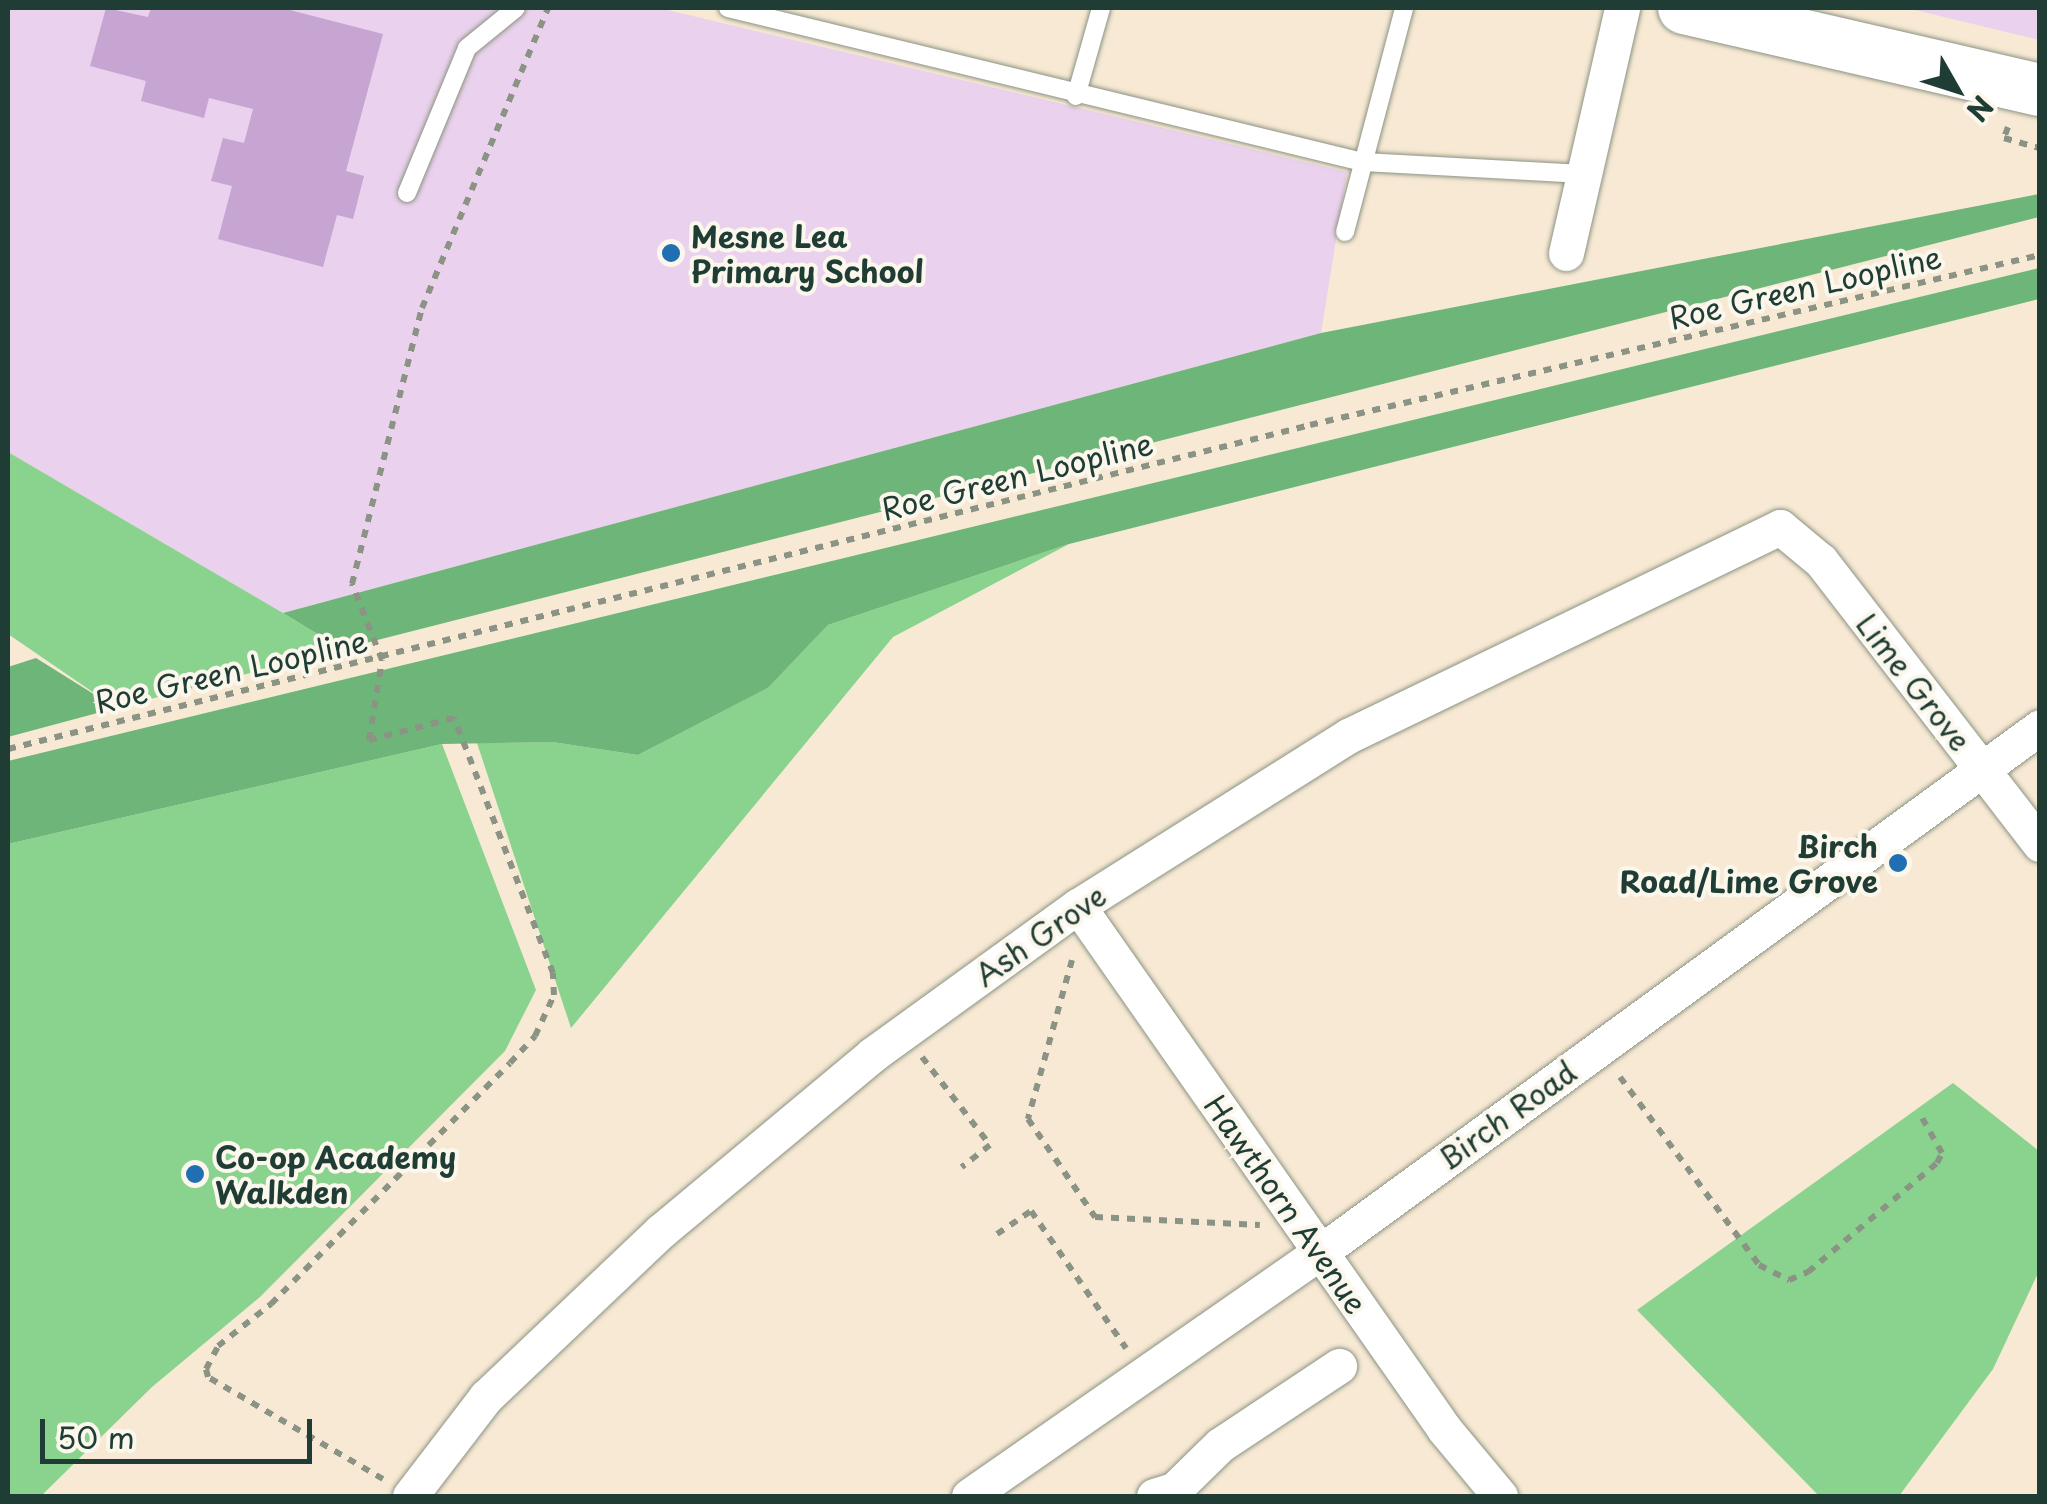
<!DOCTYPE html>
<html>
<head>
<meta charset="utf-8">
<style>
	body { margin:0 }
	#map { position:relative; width:2047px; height:1504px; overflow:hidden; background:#f7e9d3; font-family:"Playpen Sans",sans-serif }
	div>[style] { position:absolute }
	.built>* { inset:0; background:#ead1ed }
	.green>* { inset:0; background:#89d38f }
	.forest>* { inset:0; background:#6eb57a }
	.building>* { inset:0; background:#c6a5d2 }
	.path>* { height:6px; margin-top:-3px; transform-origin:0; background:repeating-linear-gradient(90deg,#8b9384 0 8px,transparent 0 16px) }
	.roads { filter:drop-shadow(0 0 2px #8b9384) drop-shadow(0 0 2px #8b9384) }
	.lane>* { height:18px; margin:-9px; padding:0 9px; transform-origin:9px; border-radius:9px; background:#fff }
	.street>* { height:35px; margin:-17.5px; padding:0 17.5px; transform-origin:17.5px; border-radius:17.5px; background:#fff }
	.primary>* { height:52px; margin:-26px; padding:0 26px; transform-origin:26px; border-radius:26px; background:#fff }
	.dots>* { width:28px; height:28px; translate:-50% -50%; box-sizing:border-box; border:5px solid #fbf7ec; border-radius:50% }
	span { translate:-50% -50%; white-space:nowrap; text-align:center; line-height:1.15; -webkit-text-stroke:8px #fbf7ec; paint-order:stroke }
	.poi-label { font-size:30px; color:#1f3d34; font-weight:700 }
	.left { translate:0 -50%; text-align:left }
	.right { translate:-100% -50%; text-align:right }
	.street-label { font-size:30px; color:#1f3d34 }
	.frame { position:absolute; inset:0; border:10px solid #1f3d34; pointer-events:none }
	.north { position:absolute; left:1907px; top:40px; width:100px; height:100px; -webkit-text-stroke:8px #fbf7ec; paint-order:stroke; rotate:129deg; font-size:28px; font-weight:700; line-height:40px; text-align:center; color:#1f3d34 }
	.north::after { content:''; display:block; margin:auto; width:35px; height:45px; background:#1f3d34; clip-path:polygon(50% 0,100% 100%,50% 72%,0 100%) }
	.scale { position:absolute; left:40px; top:1419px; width:272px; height:45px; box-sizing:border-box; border:5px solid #1f3d34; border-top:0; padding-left:12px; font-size:30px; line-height:35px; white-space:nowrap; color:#1f3d34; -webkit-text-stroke:8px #fbf7ec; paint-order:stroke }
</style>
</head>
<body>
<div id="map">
	<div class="built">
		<div style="clip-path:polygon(8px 8px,659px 8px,1347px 172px,1321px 333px,283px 613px,8px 452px)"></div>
		<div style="clip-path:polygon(1907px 8px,2039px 8px,2039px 40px)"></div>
	</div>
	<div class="green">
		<div style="clip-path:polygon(8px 452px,283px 613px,342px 649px,116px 708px,8px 634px)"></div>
		<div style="clip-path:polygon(1069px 544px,893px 637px,571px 1028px,477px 743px,552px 742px,638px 755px,768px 688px,828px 625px)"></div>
		<div style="clip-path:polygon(442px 744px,536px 990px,505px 1051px,260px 1297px,152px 1387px,41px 1496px,8px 1496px,8px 844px)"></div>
		<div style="clip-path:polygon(1953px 1083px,2039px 1151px,2039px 1271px,1993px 1369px,1899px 1496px,1819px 1496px,1637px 1310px)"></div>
	</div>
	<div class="forest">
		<div style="clip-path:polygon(2039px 194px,2039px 217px,342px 649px,283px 613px,1321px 333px)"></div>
		<div style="clip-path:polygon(2039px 268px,2039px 299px,1069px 544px,828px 625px,768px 688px,638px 755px,552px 742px,442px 744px,8px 844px,8px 761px)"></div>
		<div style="clip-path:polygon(36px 658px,116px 708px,8px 737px,8px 667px)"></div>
	</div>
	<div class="building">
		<div style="clip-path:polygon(106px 8px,148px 17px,151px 8px,282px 8px,383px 34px,346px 171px,364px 176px,353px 219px,337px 215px,323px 267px,218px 239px,232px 186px,211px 181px,223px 138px,244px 143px,253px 109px,209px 98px,204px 118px,141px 101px,146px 81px,90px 66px)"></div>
	</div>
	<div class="path">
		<div style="left:2008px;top:127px;width:12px;rotate:110deg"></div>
		<div style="left:2004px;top:138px;width:37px;rotate:16deg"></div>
		<div style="left:8px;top:749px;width:1342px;rotate:-13.97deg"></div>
		<div style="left:1310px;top:425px;width:750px;rotate:-13.11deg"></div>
		<div style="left:1072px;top:960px;width:165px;rotate:105.5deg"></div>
		<div style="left:1028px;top:1119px;width:119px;rotate:55.6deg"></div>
		<div style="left:1095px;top:1217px;width:165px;rotate:2.8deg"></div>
		<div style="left:922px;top:1057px;width:111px;rotate:52.3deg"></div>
		<div style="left:990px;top:1145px;width:36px;rotate:142deg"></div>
		<div style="left:1620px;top:1077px;width:234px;rotate:53.5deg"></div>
		<div style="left:1759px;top:1265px;width:34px;rotate:27deg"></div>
		<div style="left:1789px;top:1280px;width:21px;rotate:-23deg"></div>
		<div style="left:1808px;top:1272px;width:169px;rotate:-40.2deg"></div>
		<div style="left:1937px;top:1163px;width:11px;rotate:-63deg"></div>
		<div style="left:1942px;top:1153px;width:43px;rotate:-119.6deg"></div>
		<div style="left:997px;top:1234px;width:41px;rotate:-34.1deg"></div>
		<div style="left:1031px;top:1211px;width:167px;rotate:55.3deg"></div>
		<div style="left:383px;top:1479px;width:203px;rotate:-149.8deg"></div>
		<div style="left:208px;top:1377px;width:8px;rotate:-104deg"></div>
		<div style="left:206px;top:1369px;width:26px;rotate:-62deg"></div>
		<div style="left:218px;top:1346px;width:68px;rotate:-38.4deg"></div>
		<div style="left:271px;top:1304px;width:339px;rotate:-45.2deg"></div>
		<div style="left:510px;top:1063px;width:37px;rotate:-47deg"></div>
		<div style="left:535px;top:1036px;width:45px;rotate:-65.1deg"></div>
		<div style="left:554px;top:995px;width:22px;rotate:-93deg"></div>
		<div style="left:553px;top:973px;width:274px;rotate:-111.2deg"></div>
		<div style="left:454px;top:718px;width:88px;rotate:165.5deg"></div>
		<div style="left:369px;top:740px;width:81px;rotate:-80.8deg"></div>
		<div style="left:382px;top:660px;width:82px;rotate:-111.5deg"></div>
		<div style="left:352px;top:584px;width:285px;rotate:-75.8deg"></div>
		<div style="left:422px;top:308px;width:325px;rotate:-67.2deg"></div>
	</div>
	<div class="roads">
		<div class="lane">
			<div style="left:728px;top:8px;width:653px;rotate:13.63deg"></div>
			<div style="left:1363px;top:162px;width:221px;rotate:3.1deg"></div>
			<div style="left:1076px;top:96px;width:91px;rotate:-74.1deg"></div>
			<div style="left:407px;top:193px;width:157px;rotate:-67.5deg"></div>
			<div style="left:467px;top:48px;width:63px;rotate:-39.2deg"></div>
			<div style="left:1345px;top:232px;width:232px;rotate:-75.2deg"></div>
		</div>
		<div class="street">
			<div style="left:1566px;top:253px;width:251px;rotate:-77.1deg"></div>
			<div style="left:1078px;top:906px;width:640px;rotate:54.99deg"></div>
			<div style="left:1445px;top:1430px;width:86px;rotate:50.2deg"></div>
			<div style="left:410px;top:1496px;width:125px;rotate:-52.5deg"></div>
			<div style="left:486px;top:1397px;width:241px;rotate:-43.5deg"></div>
			<div style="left:661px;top:1231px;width:275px;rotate:-39.8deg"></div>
			<div style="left:872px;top:1055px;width:254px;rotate:-35.9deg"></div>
			<div style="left:1078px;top:906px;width:319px;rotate:-32.2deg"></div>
			<div style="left:1348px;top:736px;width:480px;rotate:-25.8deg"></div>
			<div style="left:1780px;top:527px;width:53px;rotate:39.7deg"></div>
			<div style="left:1821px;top:561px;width:358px;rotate:52.3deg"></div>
			<div style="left:969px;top:1496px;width:426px;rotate:-34.8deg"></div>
			<div style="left:1319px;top:1253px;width:892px;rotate:-36.11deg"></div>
			<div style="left:1154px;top:1496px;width:21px;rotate:-17deg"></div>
			<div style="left:1174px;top:1490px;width:64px;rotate:-44.4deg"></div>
			<div style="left:1220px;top:1445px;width:143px;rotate:-33.6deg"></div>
		</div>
		<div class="primary">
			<div style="left:1684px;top:8px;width:365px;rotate:13deg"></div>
		</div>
	</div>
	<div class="dots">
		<div style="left:671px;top:253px;background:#1f6fb2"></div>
		<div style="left:1898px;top:863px;background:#1f6fb2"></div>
		<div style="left:195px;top:1174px;background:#1f6fb2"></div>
	</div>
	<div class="poi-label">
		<span class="left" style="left:691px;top:253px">Mesne Lea<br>Primary School</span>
		<span class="right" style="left:1878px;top:863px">Birch<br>Road/Lime Grove</span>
		<span class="left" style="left:215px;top:1174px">Co-op Academy<br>Walkden</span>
	</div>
	<div class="street-label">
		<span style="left:1805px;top:287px;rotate:-13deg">Roe Green Loopline</span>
		<span style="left:1017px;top:476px;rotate:-14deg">Roe Green Loopline</span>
		<span style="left:231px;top:671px;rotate:-13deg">Roe Green Loopline</span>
		<span style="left:1914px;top:682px;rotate:52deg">Lime Grove</span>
		<span style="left:1040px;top:935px;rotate:-35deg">Ash Grove</span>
		<span style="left:1507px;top:1115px;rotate:-36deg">Birch Road</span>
		<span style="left:1286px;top:1204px;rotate:55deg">Hawthorn Avenue</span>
	</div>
	<div class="frame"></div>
	<div class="north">N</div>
	<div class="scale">50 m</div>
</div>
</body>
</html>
